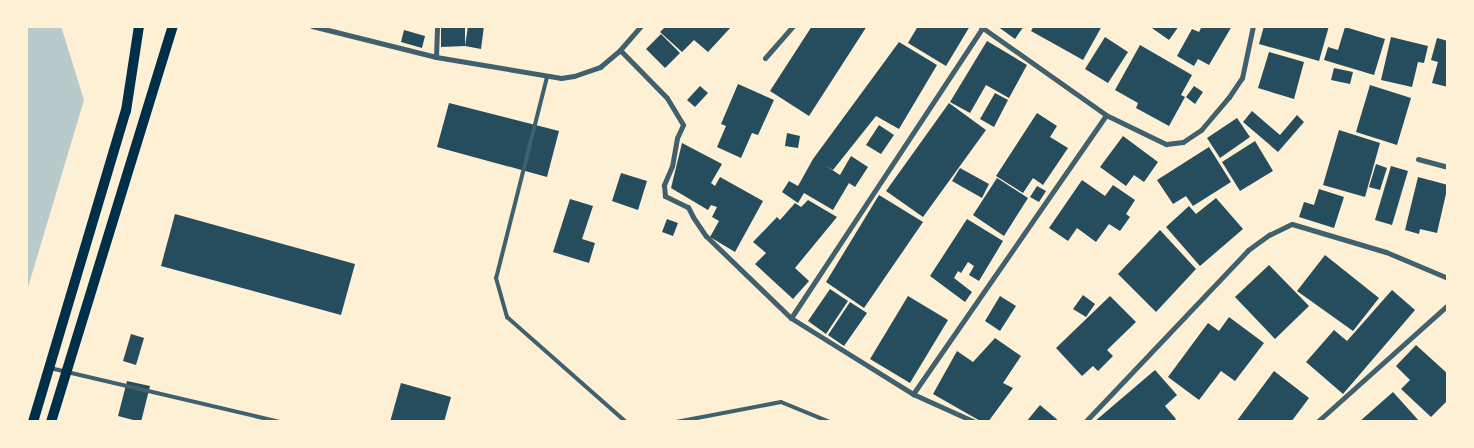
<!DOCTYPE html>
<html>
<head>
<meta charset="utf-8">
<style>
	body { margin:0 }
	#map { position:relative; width:1474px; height:448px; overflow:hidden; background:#fdf0d5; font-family:"Source Sans 3",sans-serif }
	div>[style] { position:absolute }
	.green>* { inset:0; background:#b9caca }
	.building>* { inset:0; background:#264d5e }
	.service>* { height:4px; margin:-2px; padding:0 2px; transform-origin:2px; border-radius:2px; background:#3f606c }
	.minor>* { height:5px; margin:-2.5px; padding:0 2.5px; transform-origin:2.5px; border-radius:2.5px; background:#3f606c }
	.secondary>* { height:10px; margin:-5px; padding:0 5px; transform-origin:5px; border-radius:5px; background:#003049 }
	span { translate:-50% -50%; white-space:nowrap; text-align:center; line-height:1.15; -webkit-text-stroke:4px #fdf0d5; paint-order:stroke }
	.frame { position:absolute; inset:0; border:28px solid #fdf0d5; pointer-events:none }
</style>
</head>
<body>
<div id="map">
	<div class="green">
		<div style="clip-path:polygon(26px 26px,61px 26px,84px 100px,26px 294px)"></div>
	</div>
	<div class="building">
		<div style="clip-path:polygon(441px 26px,465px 26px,465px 46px,468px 26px,484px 26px,481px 49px,465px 46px,441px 47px)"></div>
		<div style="clip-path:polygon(666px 26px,732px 26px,708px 52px,694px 40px,682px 52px,660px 32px)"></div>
		<div style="clip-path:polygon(812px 26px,867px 26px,809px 116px,770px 91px)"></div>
		<div style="clip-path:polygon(918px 26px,970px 26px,946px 66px,908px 43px)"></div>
		<div style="clip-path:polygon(997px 26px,1024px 26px,1015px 39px)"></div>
		<div style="clip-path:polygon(1034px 26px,1102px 26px,1083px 60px,1031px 31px)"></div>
		<div style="clip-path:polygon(1149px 26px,1179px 26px,1169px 40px)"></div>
		<div style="clip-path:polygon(1202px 26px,1232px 26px,1209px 65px,1198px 59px,1194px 66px,1177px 56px,1192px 29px,1199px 32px)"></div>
		<div style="clip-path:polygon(1264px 26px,1329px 26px,1319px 61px,1259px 44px)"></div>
		<div style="clip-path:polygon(1345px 27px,1385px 39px,1374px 75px,1324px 60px,1328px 47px,1338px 50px)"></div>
		<div style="clip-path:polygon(404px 30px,425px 36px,422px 48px,401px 42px)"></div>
		<div style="clip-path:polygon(661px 34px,680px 53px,665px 68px,646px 49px)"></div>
		<div style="clip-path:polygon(1105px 37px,1128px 52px,1108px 83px,1085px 69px)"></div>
		<div style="clip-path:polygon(1391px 37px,1428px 46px,1424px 63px,1418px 62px,1412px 87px,1381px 80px)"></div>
		<div style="clip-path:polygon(1437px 38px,1448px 41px,1448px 87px,1432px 83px,1438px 62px,1431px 60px)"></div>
		<div style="clip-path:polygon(987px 41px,1027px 65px,1009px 98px,986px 85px,970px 113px,950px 102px)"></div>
		<div style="clip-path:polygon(899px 42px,937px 65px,899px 129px,876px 116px,833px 170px,826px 166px,840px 175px,851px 156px,868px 167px,855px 187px,849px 183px,833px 210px,804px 193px,798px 203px,782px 192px,789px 181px,798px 186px,813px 159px)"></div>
		<div style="clip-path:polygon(1140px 45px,1192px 75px,1181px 95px,1185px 97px,1169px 126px,1136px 108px,1138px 103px,1115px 90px)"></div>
		<div style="clip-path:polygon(1269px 52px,1304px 62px,1294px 99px,1258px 88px)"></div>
		<div style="clip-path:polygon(1334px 68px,1353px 72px,1350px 84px,1331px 80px)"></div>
		<div style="clip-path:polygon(738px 84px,774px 100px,758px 135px,752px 133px,741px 158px,717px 147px,726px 126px,721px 124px)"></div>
		<div style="clip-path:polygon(1370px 85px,1411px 98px,1397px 145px,1356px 132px)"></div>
		<div style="clip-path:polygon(700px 86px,708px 93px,695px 107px,687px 100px)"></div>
		<div style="clip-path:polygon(1194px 86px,1203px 92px,1195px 104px,1186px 97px)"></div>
		<div style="clip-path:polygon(995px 93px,1008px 100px,994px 127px,980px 119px)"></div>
		<div style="clip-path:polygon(449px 103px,559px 131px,547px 177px,437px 147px)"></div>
		<div style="clip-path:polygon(949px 103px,986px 130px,923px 217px,886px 191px)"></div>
		<div style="clip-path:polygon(1252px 111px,1280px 135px,1297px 115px,1304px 122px,1278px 152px,1243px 122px)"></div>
		<div style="clip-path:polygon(1037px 113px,1057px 126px,1050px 137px,1068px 148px,1043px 185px,1033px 178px,1023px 193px,996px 176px)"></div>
		<div style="clip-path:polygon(1237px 118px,1250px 137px,1220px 158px,1207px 138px)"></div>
		<div style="clip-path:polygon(879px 125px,894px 135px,881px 154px,866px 145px)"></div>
		<div style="clip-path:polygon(1339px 130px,1380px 143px,1365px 197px,1323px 185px)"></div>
		<div style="clip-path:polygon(787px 133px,800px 136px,798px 148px,785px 146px)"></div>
		<div style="clip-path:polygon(1123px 136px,1158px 162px,1144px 182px,1134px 175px,1126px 186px,1100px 167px)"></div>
		<div style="clip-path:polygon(1255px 141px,1273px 171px,1240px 191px,1222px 162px)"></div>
		<div style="clip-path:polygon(682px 143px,722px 164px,711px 183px,715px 186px,720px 177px,763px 201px,735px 252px,710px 237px,719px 221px,712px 217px,717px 207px,711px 205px,708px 210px,671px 188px)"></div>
		<div style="clip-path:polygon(1209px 147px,1231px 182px,1193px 206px,1186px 196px,1173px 204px,1157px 180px)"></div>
		<div style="clip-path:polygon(1376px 164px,1387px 168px,1380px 190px,1369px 187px)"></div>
		<div style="clip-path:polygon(1391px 166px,1408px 171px,1392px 225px,1375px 220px)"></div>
		<div style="clip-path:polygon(960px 168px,989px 184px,982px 198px,952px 181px)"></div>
		<div style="clip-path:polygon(621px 173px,647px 181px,638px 210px,612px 201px)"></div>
		<div style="clip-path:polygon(1418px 177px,1448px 185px,1437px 233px,1420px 229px,1419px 234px,1405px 230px)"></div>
		<div style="clip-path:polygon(997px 178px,1028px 198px,1004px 236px,973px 215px)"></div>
		<div style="clip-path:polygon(1082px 180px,1105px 196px,1113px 185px,1135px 200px,1126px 214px,1130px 217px,1120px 231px,1109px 224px,1096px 242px,1077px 228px,1068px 241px,1049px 228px)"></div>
		<div style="clip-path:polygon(1037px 186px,1046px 191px,1039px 202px,1030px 197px)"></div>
		<div style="clip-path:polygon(1319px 189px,1344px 197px,1334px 228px,1299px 217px,1304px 202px,1314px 205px)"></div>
		<div style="clip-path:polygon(879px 195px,923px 222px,864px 308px,826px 282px)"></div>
		<div style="clip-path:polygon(1216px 198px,1243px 229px,1200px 266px,1166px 227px,1189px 206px,1196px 214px)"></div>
		<div style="clip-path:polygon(570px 199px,593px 206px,582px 239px,595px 243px,589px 263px,553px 252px)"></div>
		<div style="clip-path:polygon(808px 200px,837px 217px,795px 268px,809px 281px,793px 299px,755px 264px,766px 253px,753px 242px,777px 217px,780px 220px,795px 203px,801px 207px)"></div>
		<div style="clip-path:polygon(175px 214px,355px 264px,341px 315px,161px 266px)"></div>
		<div style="clip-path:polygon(667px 219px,678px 223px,673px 236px,662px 232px)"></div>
		<div style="clip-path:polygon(967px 219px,1003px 241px,979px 281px,969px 275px,974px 266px,968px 262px,961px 273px,958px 271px,954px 278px,972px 292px,965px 302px,930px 276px)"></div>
		<div style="clip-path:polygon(1160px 230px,1196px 269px,1156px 312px,1118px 274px)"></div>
		<div style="clip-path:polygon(1325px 255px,1379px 298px,1353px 331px,1297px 291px)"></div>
		<div style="clip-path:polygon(1269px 265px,1309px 306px,1275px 339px,1235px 297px)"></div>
		<div style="clip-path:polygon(830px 289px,848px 301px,826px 334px,808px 321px)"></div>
		<div style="clip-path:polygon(1392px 290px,1415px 310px,1343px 394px,1306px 362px,1334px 330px,1347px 341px)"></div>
		<div style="clip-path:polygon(1083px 295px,1095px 304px,1086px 317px,1073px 309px)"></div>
		<div style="clip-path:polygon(908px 296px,948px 320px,910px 383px,870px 359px)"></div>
		<div style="clip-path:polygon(1000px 296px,1016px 306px,1000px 331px,985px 321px)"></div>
		<div style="clip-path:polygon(1110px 296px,1136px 322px,1107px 350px,1113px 356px,1098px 371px,1093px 366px,1082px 376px,1056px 348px)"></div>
		<div style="clip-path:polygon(850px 302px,867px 313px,844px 346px,828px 335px)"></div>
		<div style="clip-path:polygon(1229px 317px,1264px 343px,1235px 381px,1221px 371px,1199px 400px,1168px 377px,1208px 323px,1219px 331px)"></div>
		<div style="clip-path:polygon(131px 334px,144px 338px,136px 365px,123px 361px)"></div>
		<div style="clip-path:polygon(995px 338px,1021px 356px,1003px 383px,1013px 388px,988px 422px,982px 422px,933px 394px,957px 351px,973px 362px)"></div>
		<div style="clip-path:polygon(1416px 345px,1448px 374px,1448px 400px,1431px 417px,1401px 389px,1410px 380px,1396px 366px)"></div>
		<div style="clip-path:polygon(1155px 370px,1177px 395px,1165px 406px,1176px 419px,1173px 422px,1094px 422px)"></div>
		<div style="clip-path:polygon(1274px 371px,1309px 398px,1291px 422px,1236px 422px)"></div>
		<div style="clip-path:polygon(127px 381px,150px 386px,141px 422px,118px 416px)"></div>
		<div style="clip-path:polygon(401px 383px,451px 397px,444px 422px,390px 422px)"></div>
		<div style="clip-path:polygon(1393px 392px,1420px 422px,1359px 422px)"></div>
		<div style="clip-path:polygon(1040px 405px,1060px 422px,1026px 422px)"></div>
	</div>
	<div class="service">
		<div style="left:547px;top:77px;width:207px;rotate:104.2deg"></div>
		<div style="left:496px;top:278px;width:41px;rotate:74.2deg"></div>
		<div style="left:507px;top:317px;width:159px;rotate:41.4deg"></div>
		<div style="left:50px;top:368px;width:236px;rotate:13.2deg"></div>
		<div style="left:676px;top:422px;width:107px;rotate:-10.8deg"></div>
		<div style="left:781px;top:402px;width:53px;rotate:22.2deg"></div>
	</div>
	<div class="minor">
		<div style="left:312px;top:26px;width:128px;rotate:14deg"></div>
		<div style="left:436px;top:57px;width:127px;rotate:9.5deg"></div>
		<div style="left:561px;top:78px;width:13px;rotate:-9deg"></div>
		<div style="left:574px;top:76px;width:28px;rotate:-19deg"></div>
		<div style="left:600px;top:67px;width:26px;rotate:-40deg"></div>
		<div style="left:620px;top:50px;width:32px;rotate:-49deg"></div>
		<div style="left:980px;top:26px;width:154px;rotate:35.2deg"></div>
		<div style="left:1106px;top:115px;width:67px;rotate:25.8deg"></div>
		<div style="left:1166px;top:144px;width:17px;rotate:-7deg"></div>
		<div style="left:1183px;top:142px;width:22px;rotate:-34deg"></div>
		<div style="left:1201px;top:130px;width:43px;rotate:-49.7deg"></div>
		<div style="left:1229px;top:97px;width:23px;rotate:-56deg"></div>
		<div style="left:1242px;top:78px;width:53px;rotate:-78.1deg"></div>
		<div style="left:620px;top:50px;width:67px;rotate:45.6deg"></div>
		<div style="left:667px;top:98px;width:31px;rotate:59deg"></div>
		<div style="left:683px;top:125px;width:14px;rotate:115deg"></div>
		<div style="left:677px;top:138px;width:28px;rotate:100deg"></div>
		<div style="left:672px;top:166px;width:21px;rotate:113deg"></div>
		<div style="left:664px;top:185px;width:11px;rotate:85deg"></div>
		<div style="left:665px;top:196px;width:25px;rotate:26deg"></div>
		<div style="left:688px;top:207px;width:11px;rotate:63deg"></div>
		<div style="left:693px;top:217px;width:23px;rotate:56deg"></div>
		<div style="left:706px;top:236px;width:118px;rotate:44deg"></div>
		<div style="left:791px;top:318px;width:144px;rotate:31.9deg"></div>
		<div style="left:913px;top:394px;width:68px;rotate:24.3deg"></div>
		<div style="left:436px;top:57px;width:31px;rotate:-88deg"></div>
		<div style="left:765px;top:58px;width:43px;rotate:-48.8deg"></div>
		<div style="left:1418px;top:159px;width:31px;rotate:15deg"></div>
		<div style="left:791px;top:318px;width:347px;rotate:-56.6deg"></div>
		<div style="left:913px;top:394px;width:339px;rotate:-55.3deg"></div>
		<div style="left:1085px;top:422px;width:237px;rotate:-46.5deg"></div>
		<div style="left:1248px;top:250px;width:26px;rotate:-36deg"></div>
		<div style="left:1269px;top:235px;width:25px;rotate:-26deg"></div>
		<div style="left:1292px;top:224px;width:98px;rotate:16.6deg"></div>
		<div style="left:1386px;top:252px;width:67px;rotate:22.8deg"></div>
		<div style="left:1317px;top:422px;width:176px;rotate:-41.8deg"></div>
	</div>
	<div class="secondary">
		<div style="left:33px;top:422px;width:325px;rotate:-73.4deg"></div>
		<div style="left:126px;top:111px;width:86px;rotate:-81.3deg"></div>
		<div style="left:51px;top:422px;width:414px;rotate:-72.9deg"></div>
	</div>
	<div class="frame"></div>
</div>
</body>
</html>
